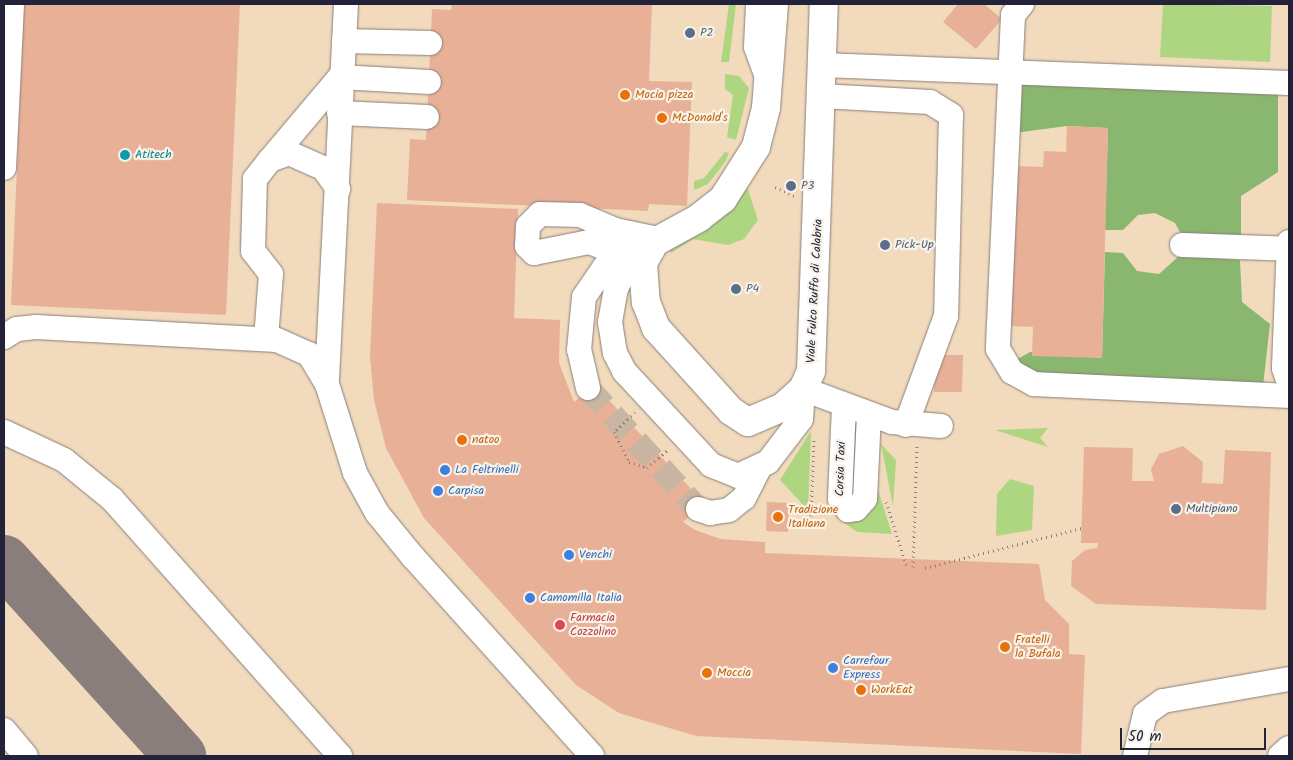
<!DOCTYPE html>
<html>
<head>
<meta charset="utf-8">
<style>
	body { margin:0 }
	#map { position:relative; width:1293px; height:760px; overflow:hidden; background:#f1dbbc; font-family:Kalam,sans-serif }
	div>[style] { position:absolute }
	.green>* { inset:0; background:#aed681 }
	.forest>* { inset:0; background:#8ab76f }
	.taxiway>* { height:52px; margin:-26px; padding:0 26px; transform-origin:26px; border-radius:26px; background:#8a7e7c }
	.building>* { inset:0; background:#e8b097 }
	.minor-tunnel>* { height:24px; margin-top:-12px; transform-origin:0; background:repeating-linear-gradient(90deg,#c8b6a2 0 24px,transparent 0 36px) }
	.path>* { height:3px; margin-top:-1.5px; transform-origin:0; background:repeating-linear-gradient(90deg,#8a7e7c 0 1px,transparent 0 5px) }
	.roads { filter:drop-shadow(0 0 1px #8a7e7c) drop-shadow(0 0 1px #8a7e7c) }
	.minor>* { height:24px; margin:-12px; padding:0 12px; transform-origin:12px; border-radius:12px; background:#fff }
	.major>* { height:28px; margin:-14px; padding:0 14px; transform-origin:14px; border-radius:14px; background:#fff }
	.dots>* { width:14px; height:14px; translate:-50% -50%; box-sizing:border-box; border:2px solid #f7f3e8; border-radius:50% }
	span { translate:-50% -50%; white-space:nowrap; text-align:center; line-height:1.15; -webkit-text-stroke:4.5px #f7f3e8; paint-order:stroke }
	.service-label { font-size:12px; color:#4e5e75 }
	.left { translate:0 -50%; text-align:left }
	.food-label { font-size:12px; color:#c56008 }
	.culture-label { font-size:12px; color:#0d838f }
	.street-label { font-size:12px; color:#22223b }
	.shop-label { font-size:12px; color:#366cbe }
	.health-label { font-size:12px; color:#be3a42 }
	.frame { position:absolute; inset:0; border:5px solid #22223b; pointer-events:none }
	.scale { position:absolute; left:1120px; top:728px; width:146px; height:22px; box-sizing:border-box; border:2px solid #22223b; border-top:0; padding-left:6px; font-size:15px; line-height:18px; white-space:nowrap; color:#22223b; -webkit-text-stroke:4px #f7f3e8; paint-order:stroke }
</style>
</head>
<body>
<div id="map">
	<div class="green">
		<div style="clip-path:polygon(729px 4px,736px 4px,729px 62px,721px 62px)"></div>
		<div style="clip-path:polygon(1163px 4px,1272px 6px,1270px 62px,1160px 57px)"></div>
		<div style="clip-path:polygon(725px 74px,739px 76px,749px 88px,736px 140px,727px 137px,733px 95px,725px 89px)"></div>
		<div style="clip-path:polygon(725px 152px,729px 153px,725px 162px,708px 184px,694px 190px,694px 181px,704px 178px)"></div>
		<div style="clip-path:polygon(747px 186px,758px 220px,744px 239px,728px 245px,693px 239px,671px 253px,669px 249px)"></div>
		<div style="clip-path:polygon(1048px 428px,1040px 438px,1048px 447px,995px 430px)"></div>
		<div style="clip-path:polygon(811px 431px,808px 510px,780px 480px)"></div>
		<div style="clip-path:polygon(881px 444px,896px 460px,893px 506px)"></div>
		<div style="clip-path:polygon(872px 471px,892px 534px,857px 532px,831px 513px,831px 497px,844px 516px)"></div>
		<div style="clip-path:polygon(1010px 479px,1034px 486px,1032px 530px,996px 536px,997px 494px)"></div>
	</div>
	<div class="forest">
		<div style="clip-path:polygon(1024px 80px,1278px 88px,1278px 172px,1241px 196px,1241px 236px,1181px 234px,1175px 223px,1155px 213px,1138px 215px,1123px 230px,1105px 230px,1108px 128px,1067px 126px,1015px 133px,1016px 87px)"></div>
		<div style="clip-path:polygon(1105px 252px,1123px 253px,1137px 271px,1159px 274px,1179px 256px,1240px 260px,1242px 302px,1270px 324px,1263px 386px,1039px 374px,1014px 361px,1030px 352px,1102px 358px)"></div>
	</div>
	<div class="taxiway">
		<div style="left:4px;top:561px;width:263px;rotate:47.9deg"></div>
	</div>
	<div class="building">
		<div style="clip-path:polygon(24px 4px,240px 4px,226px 315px,11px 305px)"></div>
		<div style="clip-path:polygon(452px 4px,652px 4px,649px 81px,692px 82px,687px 206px,649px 204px,648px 211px,407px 200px,410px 139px,426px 140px,432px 9px,451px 10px)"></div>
		<div style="clip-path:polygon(958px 4px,984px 4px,1002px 19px,976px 49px,943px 22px)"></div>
		<div style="clip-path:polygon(1067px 126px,1108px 128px,1102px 358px,1032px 356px,1033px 327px,1011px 326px,1016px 166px,1043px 167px,1044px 151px,1066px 152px)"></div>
		<div style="clip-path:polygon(377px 203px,518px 209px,514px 318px,560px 320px,559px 363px,574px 402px,594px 384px,704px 503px,683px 522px,695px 530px,721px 539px,765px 542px,765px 553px,1039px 564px,1045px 600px,1069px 624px,1069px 654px,1085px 655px,1081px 754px,696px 736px,619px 713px,576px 685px,424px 518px,386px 448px,374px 400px,370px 357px)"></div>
		<div style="clip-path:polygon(940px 355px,963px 355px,962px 392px,934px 392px,935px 361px)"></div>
		<div style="clip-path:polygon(1183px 446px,1203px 462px,1202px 483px,1223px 484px,1225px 450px,1271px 452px,1266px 610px,1096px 604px,1071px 586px,1072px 561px,1085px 550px,1097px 548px,1098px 543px,1081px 543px,1084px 447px,1133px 448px,1132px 481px,1154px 481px,1151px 469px,1159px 454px)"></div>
		<div style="clip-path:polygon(767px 502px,789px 503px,788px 532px,766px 531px)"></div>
	</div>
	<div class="minor-tunnel">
		<div style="left:588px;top:388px;width:164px;rotate:47.7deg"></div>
	</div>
	<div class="path">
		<div style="left:775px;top:187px;width:21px;rotate:25deg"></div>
		<div style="left:635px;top:412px;width:29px;rotate:136deg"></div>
		<div style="left:614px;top:432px;width:34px;rotate:63deg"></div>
		<div style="left:629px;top:462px;width:19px;rotate:18deg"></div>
		<div style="left:647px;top:468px;width:29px;rotate:-41deg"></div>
		<div style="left:886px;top:502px;width:68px;rotate:72.1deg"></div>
		<div style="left:811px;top:516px;width:77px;rotate:-87.8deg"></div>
		<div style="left:913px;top:567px;width:122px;rotate:-88.1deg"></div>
		<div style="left:925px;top:568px;width:162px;rotate:-14.3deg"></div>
	</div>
	<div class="roads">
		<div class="minor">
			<div style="left:346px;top:4px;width:380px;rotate:92.9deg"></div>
			<div style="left:327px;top:384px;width:93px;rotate:72.5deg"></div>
			<div style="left:355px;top:473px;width:46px;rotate:61.2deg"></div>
			<div style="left:377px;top:513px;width:57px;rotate:50.7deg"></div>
			<div style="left:413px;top:557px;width:268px;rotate:48deg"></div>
			<div style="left:758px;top:4px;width:43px;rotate:92.7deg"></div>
			<div style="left:756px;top:47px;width:33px;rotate:70deg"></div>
			<div style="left:1022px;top:4px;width:14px;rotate:129deg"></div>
			<div style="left:1013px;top:15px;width:334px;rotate:92.6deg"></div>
			<div style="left:998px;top:349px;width:27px;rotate:59deg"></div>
			<div style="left:1012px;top:372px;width:25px;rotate:29deg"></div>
			<div style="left:1034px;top:384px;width:255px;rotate:2.7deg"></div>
			<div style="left:344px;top:41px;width:86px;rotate:1.3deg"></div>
			<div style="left:822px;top:65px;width:467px;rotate:2.2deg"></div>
			<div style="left:340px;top:77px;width:89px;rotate:3.2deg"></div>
			<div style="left:821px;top:96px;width:109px;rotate:3.2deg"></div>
			<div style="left:930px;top:102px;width:25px;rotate:32deg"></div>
			<div style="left:951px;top:115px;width:201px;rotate:91.4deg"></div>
			<div style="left:946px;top:316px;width:116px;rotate:110.2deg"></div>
			<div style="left:339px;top:113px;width:88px;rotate:2.6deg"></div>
			<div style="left:270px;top:160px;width:109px;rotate:-49.9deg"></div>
			<div style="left:4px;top:168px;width:164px;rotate:-87.2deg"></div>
			<div style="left:653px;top:238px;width:28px;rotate:138deg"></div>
			<div style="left:632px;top:257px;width:35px;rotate:117deg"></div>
			<div style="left:616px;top:288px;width:35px;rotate:100deg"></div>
			<div style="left:610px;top:322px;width:31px;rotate:81deg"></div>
			<div style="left:615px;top:353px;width:20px;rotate:63deg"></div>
			<div style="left:624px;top:371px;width:128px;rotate:47.2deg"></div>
			<div style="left:711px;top:465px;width:29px;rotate:22deg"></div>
			<div style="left:738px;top:476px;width:33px;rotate:-25deg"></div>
			<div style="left:768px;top:462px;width:54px;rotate:-52.5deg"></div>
			<div style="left:801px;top:419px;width:30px;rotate:-86deg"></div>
			<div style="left:1289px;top:242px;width:126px;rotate:92.3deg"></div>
			<div style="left:1284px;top:368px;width:16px;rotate:72deg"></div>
			<div style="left:1182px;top:245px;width:107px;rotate:2.1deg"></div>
			<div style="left:643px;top:263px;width:58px;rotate:-158.7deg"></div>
			<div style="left:589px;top:242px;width:56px;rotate:168.7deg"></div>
			<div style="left:534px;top:253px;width:10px;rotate:-135deg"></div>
			<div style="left:527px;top:246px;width:20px;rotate:-87deg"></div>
			<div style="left:528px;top:226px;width:17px;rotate:-45deg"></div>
			<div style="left:540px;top:214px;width:40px;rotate:1.4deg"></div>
			<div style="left:580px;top:215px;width:38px;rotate:23deg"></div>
			<div style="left:615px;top:230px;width:39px;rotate:12deg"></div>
			<div style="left:4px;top:337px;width:15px;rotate:-32deg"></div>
			<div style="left:17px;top:329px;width:19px;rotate:-6deg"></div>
			<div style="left:36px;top:327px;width:241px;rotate:3.1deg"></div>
			<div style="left:277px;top:340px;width:35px;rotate:24deg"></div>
			<div style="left:309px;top:354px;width:35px;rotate:59deg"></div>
			<div style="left:266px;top:339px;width:65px;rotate:-85.6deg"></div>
			<div style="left:271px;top:274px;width:29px;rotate:-128deg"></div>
			<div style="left:253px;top:251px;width:72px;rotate:-88.4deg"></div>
			<div style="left:255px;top:179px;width:24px;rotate:-52deg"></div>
			<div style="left:270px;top:160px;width:20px;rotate:-20deg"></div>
			<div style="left:289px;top:153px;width:37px;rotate:24deg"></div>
			<div style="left:323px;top:168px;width:26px;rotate:54deg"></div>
			<div style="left:588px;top:388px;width:39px;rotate:-103deg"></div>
			<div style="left:579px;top:350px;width:53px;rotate:-84.6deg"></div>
			<div style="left:584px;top:297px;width:46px;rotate:-55.6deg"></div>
			<div style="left:610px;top:259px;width:26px;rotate:-32deg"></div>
			<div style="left:803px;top:389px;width:95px;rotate:20.3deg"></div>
			<div style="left:892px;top:422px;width:49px;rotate:4.7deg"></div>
			<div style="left:844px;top:406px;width:93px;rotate:92.5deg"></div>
			<div style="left:840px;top:499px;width:14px;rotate:54deg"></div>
			<div style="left:848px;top:510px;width:8px;rotate:-7deg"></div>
			<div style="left:856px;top:509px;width:13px;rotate:-48deg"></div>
			<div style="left:865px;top:499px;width:85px;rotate:-87.3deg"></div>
			<div style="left:4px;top:432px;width:66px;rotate:25deg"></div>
			<div style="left:64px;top:460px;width:62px;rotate:39.1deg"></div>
			<div style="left:112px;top:499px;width:344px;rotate:48.4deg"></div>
			<div style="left:698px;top:509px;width:13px;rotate:18deg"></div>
			<div style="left:710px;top:513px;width:19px;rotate:-9deg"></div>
			<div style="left:729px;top:510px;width:19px;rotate:-39deg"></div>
			<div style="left:744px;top:498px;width:34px;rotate:-63deg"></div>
			<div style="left:4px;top:730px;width:34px;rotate:50deg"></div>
			<div style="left:1135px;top:756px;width:43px;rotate:-76.6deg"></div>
			<div style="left:1145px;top:714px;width:22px;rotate:-36deg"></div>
			<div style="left:1163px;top:701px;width:128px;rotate:-9.9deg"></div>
			<div style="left:1280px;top:756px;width:12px;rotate:-42deg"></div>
		</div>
		<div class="major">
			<div style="left:774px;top:4px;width:104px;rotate:94.4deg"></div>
			<div style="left:766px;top:108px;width:40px;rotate:104.4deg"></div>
			<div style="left:756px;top:147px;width:62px;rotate:122.4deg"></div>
			<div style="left:723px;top:199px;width:31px;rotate:142deg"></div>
			<div style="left:699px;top:218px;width:50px;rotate:151.4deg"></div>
			<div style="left:655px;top:242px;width:24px;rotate:120deg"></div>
			<div style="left:643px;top:263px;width:39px;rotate:86deg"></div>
			<div style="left:646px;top:302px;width:28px;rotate:69deg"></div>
			<div style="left:656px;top:328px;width:112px;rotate:47.9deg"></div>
			<div style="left:731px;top:411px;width:20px;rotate:33deg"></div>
			<div style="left:748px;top:422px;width:38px;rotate:-23deg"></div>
			<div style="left:783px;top:407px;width:27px;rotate:-42deg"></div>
			<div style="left:803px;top:389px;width:20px;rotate:-66deg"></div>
			<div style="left:811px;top:371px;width:367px;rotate:-88deg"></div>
		</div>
	</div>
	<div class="dots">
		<div style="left:690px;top:33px;background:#5c6f8a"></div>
		<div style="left:625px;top:95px;background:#e8710a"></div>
		<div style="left:662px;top:118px;background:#e8710a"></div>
		<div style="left:125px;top:155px;background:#0f9aa8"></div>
		<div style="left:791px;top:186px;background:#5c6f8a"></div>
		<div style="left:885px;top:245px;background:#5c6f8a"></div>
		<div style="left:736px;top:289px;background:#5c6f8a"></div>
		<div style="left:462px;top:440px;background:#e8710a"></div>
		<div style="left:445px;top:470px;background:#3f7fe0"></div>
		<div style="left:438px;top:491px;background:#3f7fe0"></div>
		<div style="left:1176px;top:509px;background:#5c6f8a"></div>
		<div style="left:778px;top:517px;background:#e8710a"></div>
		<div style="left:569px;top:555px;background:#3f7fe0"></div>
		<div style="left:530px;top:598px;background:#3f7fe0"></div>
		<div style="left:560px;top:625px;background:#e0444e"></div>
		<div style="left:1005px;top:647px;background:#e8710a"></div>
		<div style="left:833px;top:668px;background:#3f7fe0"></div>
		<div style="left:707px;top:673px;background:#e8710a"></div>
		<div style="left:861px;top:690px;background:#e8710a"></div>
	</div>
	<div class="service-label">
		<span class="left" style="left:700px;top:33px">P2</span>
		<span class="left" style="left:801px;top:186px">P3</span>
		<span class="left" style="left:895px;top:245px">Pick-Up</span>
		<span class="left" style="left:746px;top:289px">P4</span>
		<span class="left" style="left:1186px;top:509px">Multipiano</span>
	</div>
	<div class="food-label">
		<span class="left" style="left:635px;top:95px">Mocia pizza</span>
		<span class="left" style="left:672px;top:118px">McDonald's</span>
		<span class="left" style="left:472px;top:440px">natoo</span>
		<span class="left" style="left:788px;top:517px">Tradizione<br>Italiana</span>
		<span class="left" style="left:1015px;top:647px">Fratelli<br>la Bufala</span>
		<span class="left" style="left:717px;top:673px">Moccia</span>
		<span class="left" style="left:871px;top:690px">WorkEat</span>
	</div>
	<div class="culture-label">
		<span class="left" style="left:135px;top:155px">Atitech</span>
	</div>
	<div class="street-label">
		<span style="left:815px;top:291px;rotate:-87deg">Viale Fulco Ruffo di Calabria</span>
		<span style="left:841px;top:469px;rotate:-88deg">Corsia Taxi</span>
	</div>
	<div class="shop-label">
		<span class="left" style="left:455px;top:470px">La Feltrinelli</span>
		<span class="left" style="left:448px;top:491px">Carpisa</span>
		<span class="left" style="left:579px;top:555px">Venchi</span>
		<span class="left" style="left:540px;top:598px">Camomilla Italia</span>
		<span class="left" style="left:843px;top:668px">Carrefour<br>Express</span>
	</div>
	<div class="health-label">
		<span class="left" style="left:570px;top:625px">Farmacia<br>Cozzolino</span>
	</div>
	<div class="frame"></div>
	<div class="scale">50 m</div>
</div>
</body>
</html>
